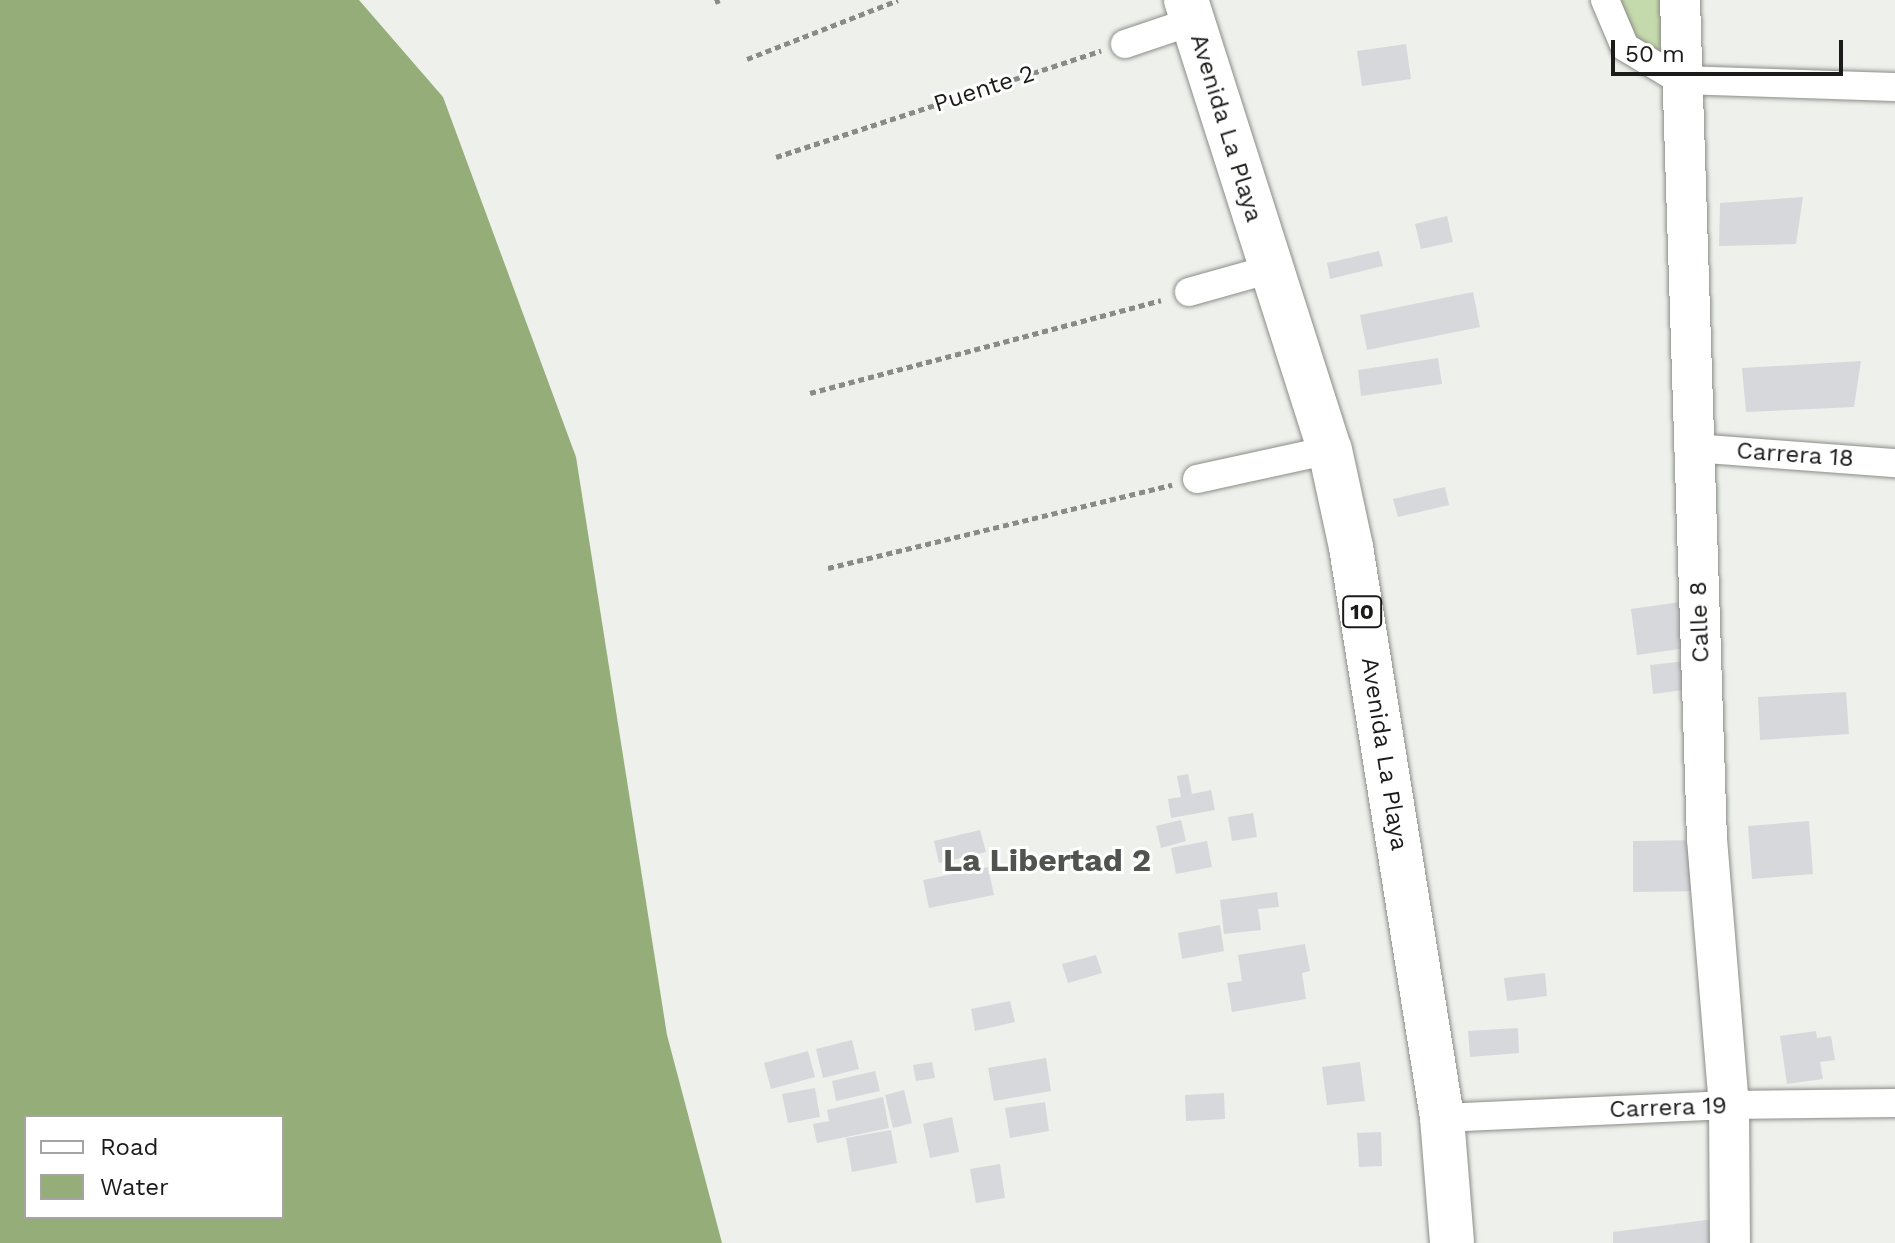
<!DOCTYPE html>
<html>
<head>
<meta charset="utf-8">
<style>
	body { margin:0 }
	#map { position:relative; width:1895px; height:1243px; overflow:hidden; background:#edf0eb; font-family:"Work Sans",sans-serif }
	div>[style] { position:absolute }
	.green>* { inset:0; background:#c5daac }
	.water>* { inset:0; background:#95ad78 }
	.building>* { inset:0; background:#d7d8dc }
	.path>* { height:5px; margin-top:-2.5px; transform-origin:0; background:repeating-linear-gradient(90deg,#898b87 0 6px,transparent 0 10px) }
	.roads { filter:drop-shadow(0 0 2px #8b8d88) drop-shadow(0 0 2px #8b8d88) }
	.street>* { height:28px; margin:-14px; padding:0 14px; transform-origin:14px; border-radius:14px; background:#fff }
	.secondary>* { height:40px; margin:-20px; padding:0 20px; transform-origin:20px; border-radius:20px; background:#fff }
	.primary>* { height:44px; margin:-22px; padding:0 22px; transform-origin:22px; border-radius:22px; background:#fff }
	span { translate:-50% -50%; white-space:nowrap; text-align:center; line-height:1.15; -webkit-text-stroke:6px #fff; paint-order:stroke }
	.shield-label span { padding:2px 6px; background:#fff; border:2px solid; border-radius:6px; -webkit-text-stroke-width:0 }
	.shield-label { font-size:22px; color:#1b1c1a; font-weight:700 }
	.street-label { font-size:24px; color:#1b1c1a }
	.district-label { font-size:32px; color:#51534f; font-weight:700 }
	.legend { position:absolute; left:24px; top:1115px; width:260px; height:104px; box-sizing:border-box; background:#fff; border:2px solid #a4a4a3; margin:0; padding:10px 14px; list-style:none; font-size:24px; color:#1b1c1a }
	.legend li { display:flex; align-items:center; gap:16px; height:40px }
	.legend b { width:40px; border:2px solid #a4a4a3 }
	.scale { position:absolute; left:1611px; top:40px; width:232px; height:36px; box-sizing:border-box; border:4px solid #1b1c1a; border-top:0; padding-left:10px; font-size:24px; line-height:28px; white-space:nowrap; color:#1b1c1a; -webkit-text-stroke:6px #fff; paint-order:stroke }
</style>
</head>
<body>
<div id="map">
	<div class="green">
		<div style="clip-path:polygon(1617px 0,1672px 0,1674px 67px,1635px 37px)"></div>
	</div>
	<div class="water">
		<div style="clip-path:polygon(evenodd,0 0,359px 0,443px 97px,576px 457px,667px 1035px,722px 1243px,0 1243px,0 0,26px 1117px,282px 1117px,282px 1217px,26px 1217px,26px 1117px)"></div>
	</div>
	<div class="building">
		<div style="clip-path:polygon(1406px 44px,1411px 79px,1362px 86px,1357px 51px)"></div>
		<div style="clip-path:polygon(1803px 197px,1796px 244px,1719px 246px,1720px 203px)"></div>
		<div style="clip-path:polygon(1447px 216px,1453px 242px,1421px 249px,1415px 224px)"></div>
		<div style="clip-path:polygon(1379px 251px,1383px 266px,1330px 279px,1327px 263px)"></div>
		<div style="clip-path:polygon(1473px 292px,1480px 327px,1367px 350px,1360px 315px)"></div>
		<div style="clip-path:polygon(1438px 358px,1442px 384px,1361px 396px,1358px 370px)"></div>
		<div style="clip-path:polygon(1861px 361px,1854px 407px,1746px 412px,1742px 368px)"></div>
		<div style="clip-path:polygon(1445px 487px,1449px 505px,1398px 517px,1393px 499px)"></div>
		<div style="clip-path:polygon(1688px 601px,1694px 647px,1637px 655px,1631px 609px)"></div>
		<div style="clip-path:polygon(1695px 660px,1698px 688px,1653px 694px,1650px 665px)"></div>
		<div style="clip-path:polygon(1846px 692px,1849px 734px,1760px 740px,1758px 697px)"></div>
		<div style="clip-path:polygon(1188px 774px,1192px 794px,1211px 790px,1215px 810px,1171px 818px,1168px 799px,1181px 797px,1177px 776px)"></div>
		<div style="clip-path:polygon(1253px 813px,1257px 837px,1232px 841px,1228px 817px)"></div>
		<div style="clip-path:polygon(1181px 820px,1186px 841px,1161px 848px,1156px 826px)"></div>
		<div style="clip-path:polygon(1809px 821px,1813px 874px,1752px 879px,1748px 826px)"></div>
		<div style="clip-path:polygon(980px 830px,986px 852px,939px 863px,934px 841px)"></div>
		<div style="clip-path:polygon(1703px 840px,1704px 891px,1633px 892px,1633px 841px)"></div>
		<div style="clip-path:polygon(1207px 841px,1212px 867px,1176px 874px,1171px 848px)"></div>
		<div style="clip-path:polygon(988px 867px,994px 895px,929px 908px,923px 880px)"></div>
		<div style="clip-path:polygon(1277px 892px,1279px 907px,1258px 909px,1261px 930px,1224px 934px,1220px 900px)"></div>
		<div style="clip-path:polygon(1220px 925px,1224px 951px,1182px 959px,1178px 933px)"></div>
		<div style="clip-path:polygon(1305px 944px,1310px 971px,1302px 973px,1306px 999px,1232px 1012px,1227px 983px,1242px 981px,1238px 955px)"></div>
		<div style="clip-path:polygon(1096px 955px,1102px 973px,1068px 983px,1062px 964px)"></div>
		<div style="clip-path:polygon(1545px 973px,1547px 996px,1507px 1001px,1504px 978px)"></div>
		<div style="clip-path:polygon(1010px 1001px,1015px 1022px,975px 1031px,971px 1009px)"></div>
		<div style="clip-path:polygon(1518px 1028px,1519px 1053px,1470px 1057px,1468px 1031px)"></div>
		<div style="clip-path:polygon(1816px 1031px,1817px 1038px,1831px 1036px,1835px 1060px,1820px 1062px,1823px 1079px,1787px 1084px,1780px 1036px)"></div>
		<div style="clip-path:polygon(852px 1040px,859px 1069px,823px 1078px,816px 1049px)"></div>
		<div style="clip-path:polygon(808px 1051px,815px 1077px,771px 1089px,764px 1063px)"></div>
		<div style="clip-path:polygon(1046px 1058px,1051px 1091px,994px 1101px,988px 1068px)"></div>
		<div style="clip-path:polygon(932px 1062px,935px 1078px,916px 1081px,913px 1065px)"></div>
		<div style="clip-path:polygon(1360px 1062px,1365px 1101px,1327px 1105px,1322px 1067px)"></div>
		<div style="clip-path:polygon(875px 1071px,880px 1091px,836px 1101px,832px 1081px)"></div>
		<div style="clip-path:polygon(815px 1088px,820px 1117px,788px 1123px,782px 1094px)"></div>
		<div style="clip-path:polygon(904px 1090px,912px 1123px,893px 1128px,885px 1095px)"></div>
		<div style="clip-path:polygon(1224px 1093px,1225px 1119px,1186px 1121px,1185px 1095px)"></div>
		<div style="clip-path:polygon(883px 1097px,889px 1128px,817px 1143px,813px 1124px,829px 1121px,827px 1110px)"></div>
		<div style="clip-path:polygon(1045px 1102px,1049px 1131px,1010px 1138px,1005px 1108px)"></div>
		<div style="clip-path:polygon(952px 1117px,959px 1152px,930px 1158px,923px 1124px)"></div>
		<div style="clip-path:polygon(891px 1130px,897px 1163px,852px 1172px,846px 1138px)"></div>
		<div style="clip-path:polygon(1381px 1132px,1382px 1166px,1359px 1167px,1357px 1133px)"></div>
		<div style="clip-path:polygon(1000px 1164px,1005px 1198px,976px 1203px,970px 1169px)"></div>
		<div style="clip-path:polygon(1714px 1219px,1714px 1243px,1613px 1243px,1613px 1232px)"></div>
	</div>
	<div class="path">
		<div style="left:715px;top:2px;width:5px;rotate:-22deg"></div>
		<div style="left:747px;top:59px;width:162px;rotate:-21.3deg"></div>
		<div style="left:776px;top:157px;width:342px;rotate:-18.1deg"></div>
		<div style="left:810px;top:393px;width:363px;rotate:-14.8deg"></div>
		<div style="left:828px;top:568px;width:354px;rotate:-13.6deg"></div>
	</div>
	<div class="roads">
		<div class="street">
			<div style="left:1605px;top:0;width:51px;rotate:66.9deg"></div>
			<div style="left:1625px;top:47px;width:64px;rotate:31deg"></div>
			<div style="left:1680px;top:80px;width:215px;rotate:1.9deg"></div>
			<div style="left:1125px;top:44px;width:72px;rotate:-18.7deg"></div>
			<div style="left:1189px;top:292px;width:85px;rotate:-15.7deg"></div>
			<div style="left:1694px;top:448px;width:202px;rotate:4.3deg"></div>
			<div style="left:1197px;top:479px;width:136px;rotate:-12.3deg"></div>
			<div style="left:1442px;top:1118px;width:287px;rotate:-2.6deg"></div>
			<div style="left:1729px;top:1105px;width:166px;rotate:-0.7deg"></div>
		</div>
		<div class="secondary">
			<div style="left:1680px;top:0;width:839px;rotate:88.16deg"></div>
			<div style="left:1707px;top:839px;width:267px;rotate:85.3deg"></div>
			<div style="left:1729px;top:1105px;width:138px;rotate:89.6deg"></div>
		</div>
		<div class="primary">
			<div style="left:1186px;top:0;width:472px;rotate:72.3deg"></div>
			<div style="left:1330px;top:450px;width:99px;rotate:77.8deg"></div>
			<div style="left:1351px;top:547px;width:578px;rotate:80.94deg"></div>
			<div style="left:1442px;top:1118px;width:125px;rotate:85.4deg"></div>
		</div>
	</div>
	<div class="shield-label">
		<span style="left:1362px;top:612px">10</span>
	</div>
	<div class="street-label">
		<span style="left:984px;top:89px;rotate:-18deg">Puente 2</span>
		<span style="left:1226px;top:128px;rotate:73deg">Avenida La Playa</span>
		<span style="left:1795px;top:455px;rotate:4deg">Carrera 18</span>
		<span style="left:1700px;top:622px;rotate:-92deg">Calle 8</span>
		<span style="left:1384px;top:754px;rotate:81deg">Avenida La Playa</span>
		<span style="left:1668px;top:1108px;rotate:-2deg">Carrera 19</span>
	</div>
	<div class="district-label">
		<span style="left:1047px;top:860px">La Libertad 2</span>
	</div>
	<ul class="legend">
	<li><b style="height:10px;background:#fff"></b>Road</li>
	<li><b style="height:22px;background:#95ad78"></b>Water</li>
	</ul>
	<div class="scale">50 m</div>
</div>
</body>
</html>
